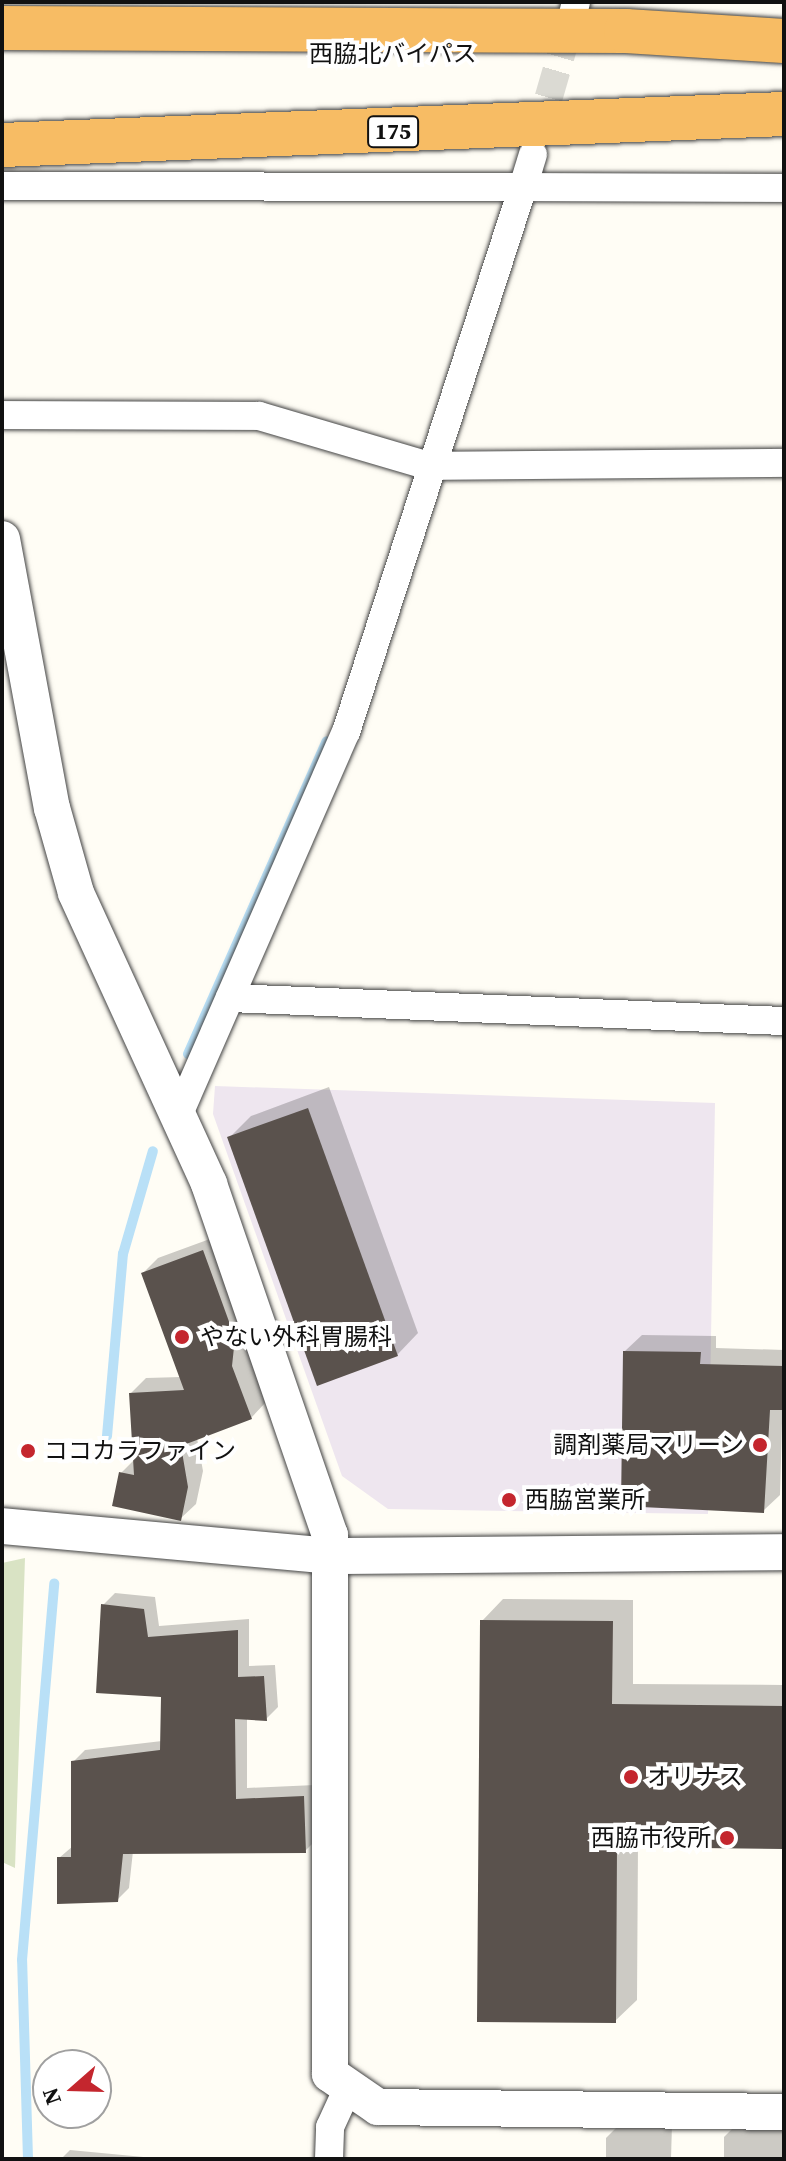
<!DOCTYPE html>
<html>
<head>
<meta charset="utf-8">
<style>
	body { margin:0 }
	#map { position:relative; width:786px; height:2161px; overflow:hidden; background:#fffdf5; font-family:"Source Serif 4","Noto Sans JP",serif }
	div>[style] { position:absolute }
	.industrial>* { inset:0; background:#eee6ef }
	.cemetery>* { inset:0; background:#d9e3c4 }
	.shadow>* { inset:0; background:#0003 }
	.stream>* { height:10px; margin:-5px; padding:0 5px; transform-origin:5px; border-radius:5px; background:#b9e0f7 }
	.building>* { inset:0; background:#5a524d }
	.minor-tunnel>* { height:28px; margin-top:-14px; transform-origin:0; background:repeating-linear-gradient(90deg,#dbdad3 0 28px,transparent 0 42px) }
	.roads { filter:drop-shadow(0 0 2px #444) drop-shadow(0 0 2px #444) }
	.minor>* { height:28px; margin:-14px; padding:0 14px; transform-origin:14px; border-radius:14px; background:#fff }
	.tertiary>* { height:36px; margin:-18px; padding:0 18px; transform-origin:18px; border-radius:18px; background:#fff }
	.trunk>* { height:44px; margin:-22px; padding:0 22px; transform-origin:22px; border-radius:22px; background:#f7bc64 }
	.dots>* { width:22px; height:22px; translate:-50% -50%; box-sizing:border-box; border:4px solid #fff; border-radius:50% }
	span { translate:-50% -50%; white-space:nowrap; text-align:center; line-height:1.15; -webkit-text-stroke:8px #fff; paint-order:stroke }
	.shield-label span { padding:2px 6px; background:#fff; border:2px solid; border-radius:6px; -webkit-text-stroke-width:0 }
	.shield-label { font-size:22px; color:#111; font-weight:700 }
	.street-label { font-size:24px; color:#111 }
	.poi-label { font-size:24px; color:#111 }
	.left { translate:0 -50%; text-align:left }
	.right { translate:-100% -50%; text-align:right }
	.frame { position:absolute; inset:0; border:4px solid #111; pointer-events:none }
	.north { position:absolute; left:32px; top:2049px; width:80px; height:80px; box-sizing:border-box; background:#fff; border:2px solid #a0a0a0; border-radius:50%; rotate:250deg; font-size:22px; font-weight:700; line-height:32px; text-align:center; color:#111 }
	.north::after { content:''; display:block; margin:auto; width:28px; height:36px; background:#c4262e; clip-path:polygon(50% 0,100% 100%,50% 72%,0 100%) }
</style>
</head>
<body>
<div id="map">
	<div class="industrial">
		<div style="clip-path:polygon(215px 1086px,715px 1103px,708px 1514px,388px 1509px,342px 1476px,213px 1114px)"></div>
	</div>
	<div class="cemetery">
		<div style="clip-path:polygon(25px 1558px,15px 1868px,2px 1862px,2px 1563px)"></div>
	</div>
	<div class="shadow">
		<div style="clip-path:polygon(329px 1087px,418px 1333px,397px 1355px,229px 1138px,251px 1116px)"></div>
		<div style="clip-path:polygon(218px 1236px,249px 1322px,247px 1349px,266px 1402px,251px 1418px,197px 1438px,203px 1471px,196px 1504px,180px 1519px,121px 1473px,135px 1459px,131px 1393px,146px 1378px,181px 1377px,143px 1273px,158px 1258px)"></div>
		<div style="clip-path:polygon(642px 1335px,716px 1336px,716px 1348px,784px 1350px,780px 1495px,763px 1511px,625px 1351px)"></div>
		<div style="clip-path:polygon(115px 1593px,155px 1597px,159px 1626px,249px 1619px,249px 1666px,275px 1665px,278px 1707px,266px 1719px,247px 1718px,247px 1788px,315px 1785px,317px 1839px,305px 1851px,133px 1851px,129px 1888px,117px 1900px,59px 1858px,73px 1846px,73px 1762px,85px 1750px,162px 1741px,163px 1695px,103px 1605px)"></div>
		<div style="clip-path:polygon(503px 1599px,633px 1600px,633px 1684px,784px 1685px,784px 1847px,638px 1845px,637px 2000px,615px 2021px,482px 1621px)"></div>
		<div style="clip-path:polygon(672px 2124px,671px 2159px,606px 2159px,606px 2138px,618px 2126px)"></div>
		<div style="clip-path:polygon(736px 2125px,784px 2125px,784px 2159px,724px 2159px,724px 2137px)"></div>
		<div style="clip-path:polygon(70px 2150px,154px 2158px,154px 2159px,61px 2159px)"></div>
	</div>
	<div class="stream">
		<div style="left:188px;top:1054px;width:342px;rotate:-66.1deg"></div>
		<div style="left:107px;top:1436px;width:183px;rotate:-85deg"></div>
		<div style="left:123px;top:1254px;width:107px;rotate:-73.8deg"></div>
		<div style="left:28px;top:2159px;width:199px;rotate:-91.7deg"></div>
		<div style="left:22px;top:1960px;width:378px;rotate:-85.1deg"></div>
	</div>
	<div class="building">
		<div style="clip-path:polygon(308px 1108px,398px 1356px,317px 1386px,227px 1137px)"></div>
		<div style="clip-path:polygon(203px 1250px,235px 1338px,232px 1366px,252px 1419px,181px 1446px,188px 1487px,181px 1521px,112px 1506px,119px 1472px,134px 1475px,129px 1393px,184px 1390px,141px 1273px)"></div>
		<div style="clip-path:polygon(623px 1351px,701px 1352px,700px 1364px,784px 1366px,784px 1410px,770px 1410px,764px 1513px,621px 1506px)"></div>
		<div style="clip-path:polygon(101px 1604px,144px 1609px,148px 1637px,238px 1630px,238px 1677px,264px 1676px,267px 1721px,235px 1719px,236px 1799px,304px 1796px,306px 1853px,123px 1854px,118px 1902px,57px 1904px,57px 1857px,71px 1857px,71px 1761px,160px 1750px,161px 1697px,96px 1693px)"></div>
		<div style="clip-path:polygon(480px 1620px,613px 1621px,612px 1704px,784px 1706px,784px 1849px,617px 1847px,616px 2023px,477px 2022px)"></div>
	</div>
	<div class="minor-tunnel">
		<div style="left:537px;top:138px;width:126px;rotate:-73.9deg"></div>
	</div>
	<div class="roads">
		<div class="minor">
			<div style="left:573px;top:14px;width:12px;rotate:-76deg"></div>
			<div style="left:2px;top:186px;width:521px;rotate:0.11deg"></div>
			<div style="left:523px;top:187px;width:34px;rotate:-73deg"></div>
			<div style="left:2px;top:415px;width:257px;rotate:0.2deg"></div>
			<div style="left:259px;top:416px;width:177px;rotate:16.4deg"></div>
			<div style="left:429px;top:466px;width:355px;rotate:-0.5deg"></div>
			<div style="left:230px;top:998px;width:554px;rotate:2.38deg"></div>
			<div style="left:178px;top:1116px;width:419px;rotate:-66.4deg"></div>
			<div style="left:346px;top:732px;width:573px;rotate:-72.01deg"></div>
			<div style="left:523px;top:187px;width:261px;rotate:0.2deg"></div>
			<div style="left:329px;top:2159px;width:32px;rotate:-88deg"></div>
			<div style="left:330px;top:2127px;width:41px;rotate:-65.3deg"></div>
		</div>
		<div class="tertiary">
			<div style="left:2px;top:539px;width:274px;rotate:79.5deg"></div>
			<div style="left:52px;top:808px;width:88px;rotate:74.2deg"></div>
			<div style="left:76px;top:893px;width:320px;rotate:65.4deg"></div>
			<div style="left:209px;top:1184px;width:371px;rotate:71deg"></div>
			<div style="left:330px;top:1535px;width:539px;rotate:90deg"></div>
			<div style="left:330px;top:2074px;width:58px;rotate:34.5deg"></div>
			<div style="left:378px;top:2107px;width:406px;rotate:0.7deg"></div>
			<div style="left:2px;top:1526px;width:331px;rotate:5.2deg"></div>
			<div style="left:332px;top:1556px;width:452px;rotate:-0.5deg"></div>
		</div>
		<div class="trunk">
			<div style="left:2px;top:28px;width:624px;rotate:0.28deg"></div>
			<div style="left:626px;top:31px;width:158px;rotate:3.6deg"></div>
			<div style="left:2px;top:145px;width:783px;rotate:-2.27deg"></div>
		</div>
	</div>
	<div class="dots">
		<div style="left:182px;top:1337px;background:#c4262e"></div>
		<div style="left:760px;top:1445px;background:#c4262e"></div>
		<div style="left:28px;top:1451px;background:#c4262e"></div>
		<div style="left:509px;top:1500px;background:#c4262e"></div>
		<div style="left:631px;top:1777px;background:#c4262e"></div>
		<div style="left:727px;top:1838px;background:#c4262e"></div>
	</div>
	<div class="shield-label">
		<span style="left:393px;top:132px">175</span>
	</div>
	<div class="street-label">
		<span style="left:393px;top:54px">西脇北バイパス</span>
	</div>
	<div class="poi-label">
		<span class="left" style="left:200px;top:1337px">やない外科胃腸科</span>
		<span class="right" style="left:744px;top:1445px">調剤薬局マリーン</span>
		<span class="left" style="left:44px;top:1451px">ココカラファイン</span>
		<span class="left" style="left:525px;top:1500px">西脇営業所</span>
		<span class="left" style="left:647px;top:1777px">オリナス</span>
		<span class="right" style="left:711px;top:1838px">西脇市役所</span>
	</div>
	<div class="frame"></div>
	<div class="north">N</div>
</div>
</body>
</html>
